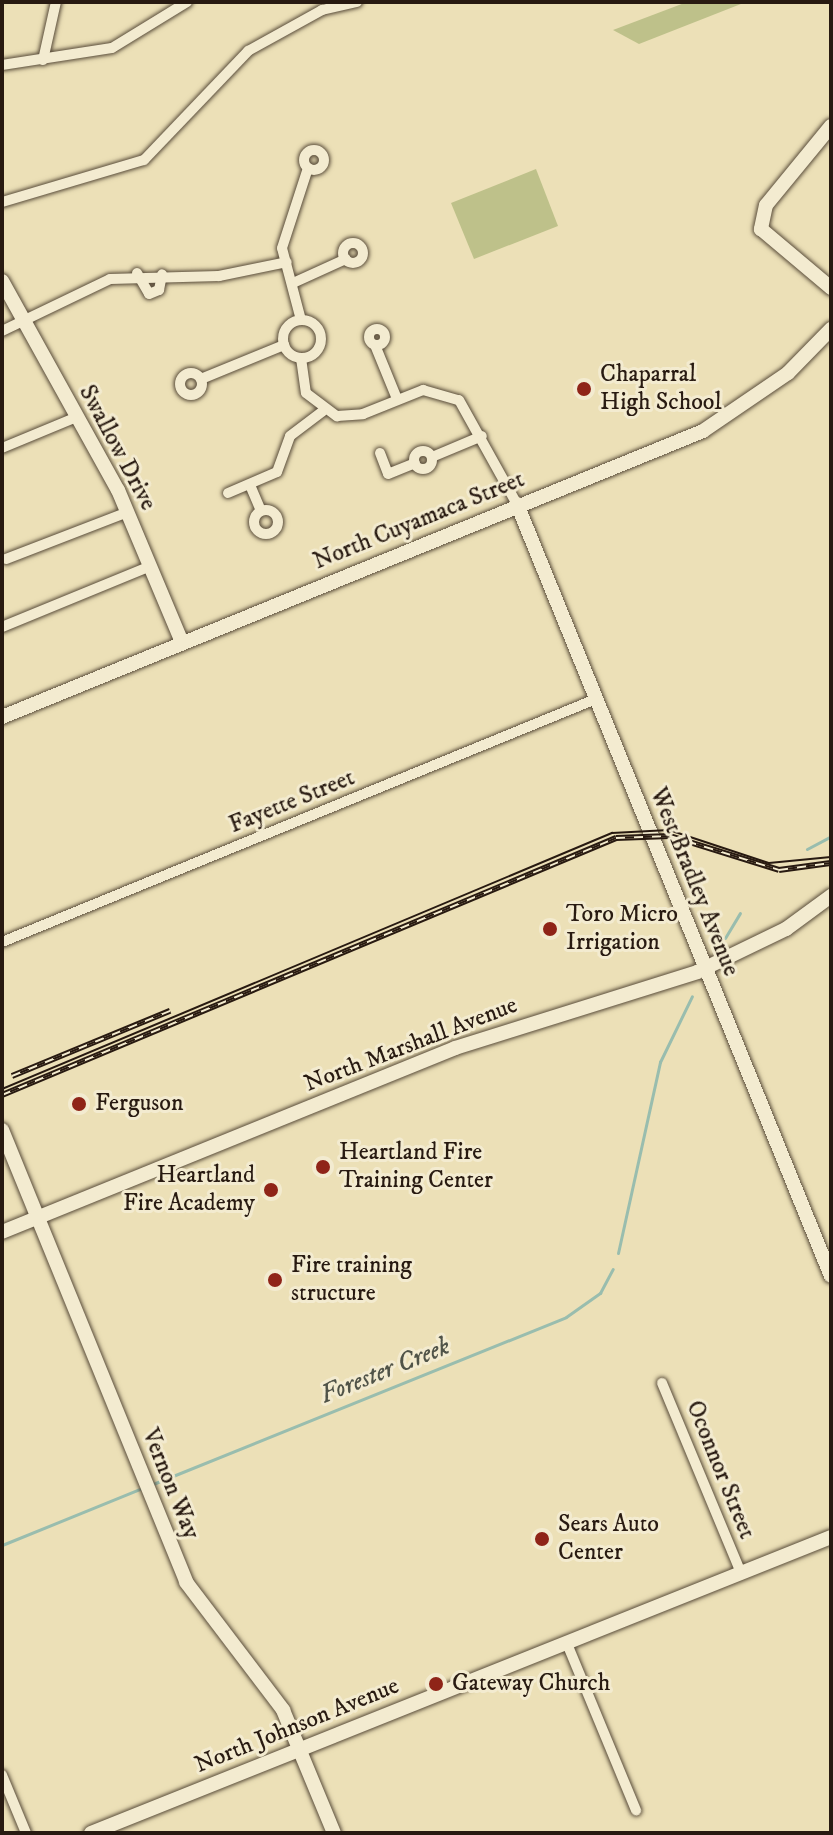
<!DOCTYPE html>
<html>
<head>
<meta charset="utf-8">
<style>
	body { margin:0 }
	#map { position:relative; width:833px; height:1835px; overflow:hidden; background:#ece0b7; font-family:"IM FELL DW Pica",serif }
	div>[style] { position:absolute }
	.green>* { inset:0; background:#bec18a }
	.stream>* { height:3px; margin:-1.5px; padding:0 1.5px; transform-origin:1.5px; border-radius:1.5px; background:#99bdae }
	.roads { filter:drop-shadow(0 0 2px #594c3a) drop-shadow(0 0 2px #594c3a) }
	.street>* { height:10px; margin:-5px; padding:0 5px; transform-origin:5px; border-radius:5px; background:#f3ebd0 }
	.street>.ring { margin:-5px; padding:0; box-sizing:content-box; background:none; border:10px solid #f3ebd0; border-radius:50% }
	.secondary>* { height:14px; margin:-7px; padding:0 7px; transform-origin:7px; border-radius:7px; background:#f3ebd0 }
	.tram>* { height:2px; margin:-1px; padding:0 1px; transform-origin:1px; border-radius:1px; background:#281a11 }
	.rail>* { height:6px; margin-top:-3px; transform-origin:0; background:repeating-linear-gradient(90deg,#f3ebd0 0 9px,#281a11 0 18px); box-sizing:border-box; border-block:2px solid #281a11 }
	.dots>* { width:22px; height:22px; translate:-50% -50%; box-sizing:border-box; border:4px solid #f3ebd0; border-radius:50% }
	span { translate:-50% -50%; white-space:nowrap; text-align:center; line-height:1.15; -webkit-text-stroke:6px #f3ebd0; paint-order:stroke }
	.poi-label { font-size:24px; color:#281a11 }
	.left { translate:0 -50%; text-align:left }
	.right { translate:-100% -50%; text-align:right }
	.street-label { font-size:24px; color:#281a11 }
	.water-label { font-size:26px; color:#505348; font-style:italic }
	.frame { position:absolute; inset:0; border:4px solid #281a11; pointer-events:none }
</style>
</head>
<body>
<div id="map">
	<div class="green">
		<div style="clip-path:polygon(687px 2px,746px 2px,639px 44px,613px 30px)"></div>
		<div style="clip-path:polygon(536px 169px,558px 226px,474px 259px,451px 203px)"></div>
	</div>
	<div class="stream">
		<div style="left:807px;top:849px;width:27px;rotate:-28deg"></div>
		<div style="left:725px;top:938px;width:29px;rotate:-59deg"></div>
		<div style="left:618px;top:1253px;width:196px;rotate:-77.6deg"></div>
		<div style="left:660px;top:1062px;width:73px;rotate:-64.1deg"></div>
		<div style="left:153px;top:1484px;width:445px;rotate:-22deg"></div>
		<div style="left:566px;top:1317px;width:42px;rotate:-35.2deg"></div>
		<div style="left:600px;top:1293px;width:27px;rotate:-62deg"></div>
		<div style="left:2px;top:1545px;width:149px;rotate:-22.1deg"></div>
	</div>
	<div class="roads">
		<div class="street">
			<div style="left:43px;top:60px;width:59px;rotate:-77.4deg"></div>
			<div style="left:2px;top:65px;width:111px;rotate:-8.8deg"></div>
			<div style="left:112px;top:48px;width:88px;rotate:-31.5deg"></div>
			<div class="ring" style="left:304px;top:150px;width:10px;height:10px"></div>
			<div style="left:2px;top:202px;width:148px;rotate:-16.5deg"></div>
			<div style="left:144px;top:160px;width:151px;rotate:-46.3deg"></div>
			<div style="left:248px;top:51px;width:85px;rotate:-29deg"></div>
			<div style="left:322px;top:10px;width:36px;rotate:-13deg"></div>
			<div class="ring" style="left:343px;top:243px;width:10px;height:10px"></div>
			<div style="left:137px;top:273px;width:24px;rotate:60deg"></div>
			<div style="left:149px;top:294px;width:11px;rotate:-22deg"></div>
			<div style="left:159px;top:290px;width:16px;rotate:-79deg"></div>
			<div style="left:293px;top:283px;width:58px;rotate:-24.4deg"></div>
			<div style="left:301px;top:320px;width:74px;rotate:-104.8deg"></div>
			<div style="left:282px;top:248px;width:84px;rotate:-72deg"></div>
			<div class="ring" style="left:283px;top:320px;width:28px;height:28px"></div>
			<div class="ring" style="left:369px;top:329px;width:6px;height:6px"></div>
			<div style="left:2px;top:331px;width:120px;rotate:-25.7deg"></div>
			<div style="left:110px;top:279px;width:109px;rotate:-1.6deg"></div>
			<div style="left:219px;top:276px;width:69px;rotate:-11.6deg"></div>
			<div style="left:375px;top:345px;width:58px;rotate:67.8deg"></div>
			<div style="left:301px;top:358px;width:35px;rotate:82deg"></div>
			<div style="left:306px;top:393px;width:39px;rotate:37deg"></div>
			<div style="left:337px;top:416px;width:26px;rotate:-4deg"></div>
			<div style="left:363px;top:414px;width:65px;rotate:-21.8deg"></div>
			<div style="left:423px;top:390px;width:37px;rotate:16deg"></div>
			<div style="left:459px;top:400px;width:119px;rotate:60.9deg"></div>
			<div class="ring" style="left:180px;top:373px;width:12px;height:12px"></div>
			<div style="left:201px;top:379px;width:90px;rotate:-22.3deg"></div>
			<div style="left:2px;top:448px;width:81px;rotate:-22.5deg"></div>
			<div class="ring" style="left:414px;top:451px;width:8px;height:8px"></div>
			<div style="left:380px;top:453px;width:22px;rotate:69deg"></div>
			<div style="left:388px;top:474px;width:29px;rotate:-22deg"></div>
			<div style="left:432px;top:457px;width:54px;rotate:-22.8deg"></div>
			<div style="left:250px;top:485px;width:28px;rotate:67deg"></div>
			<div style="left:228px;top:493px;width:53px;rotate:-23.2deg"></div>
			<div style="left:277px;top:472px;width:38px;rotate:-70deg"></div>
			<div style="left:290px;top:436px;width:41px;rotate:-37.1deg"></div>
			<div class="ring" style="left:254px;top:510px;width:14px;height:14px"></div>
			<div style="left:6px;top:559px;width:131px;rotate:-21.1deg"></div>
			<div style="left:2px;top:627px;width:161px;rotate:-22.3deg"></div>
			<div style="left:2px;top:942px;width:642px;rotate:-22.25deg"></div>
			<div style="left:662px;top:1383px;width:206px;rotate:67.4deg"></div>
			<div style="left:568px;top:1646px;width:178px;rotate:67.5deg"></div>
			<div style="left:2px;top:1775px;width:63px;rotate:67.5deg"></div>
		</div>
		<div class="secondary">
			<div style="left:831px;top:126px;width:102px;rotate:129.4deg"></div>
			<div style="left:766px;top:205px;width:25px;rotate:102deg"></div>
			<div style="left:761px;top:229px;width:92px;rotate:40.1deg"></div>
			<div style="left:2px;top:281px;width:239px;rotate:61deg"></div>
			<div style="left:118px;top:490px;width:165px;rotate:67.2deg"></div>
			<div style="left:517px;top:504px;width:833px;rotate:67.87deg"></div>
			<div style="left:2px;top:717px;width:757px;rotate:-22.19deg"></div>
			<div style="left:703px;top:431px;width:103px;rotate:-34.3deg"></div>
			<div style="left:788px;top:373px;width:62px;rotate:-45.7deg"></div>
			<div style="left:2px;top:1130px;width:488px;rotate:67.8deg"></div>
			<div style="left:186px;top:1582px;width:161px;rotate:52.8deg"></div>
			<div style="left:283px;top:1710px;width:133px;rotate:67.5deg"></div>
			<div style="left:2px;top:1232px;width:489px;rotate:-22.1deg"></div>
			<div style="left:455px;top:1048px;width:254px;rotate:-17.4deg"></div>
			<div style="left:697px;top:972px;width:99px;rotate:-25.8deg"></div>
			<div style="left:786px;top:929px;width:56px;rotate:-36.3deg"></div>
			<div style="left:91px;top:1833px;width:797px;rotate:-21.8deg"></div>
		</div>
	</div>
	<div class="tram">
		<div style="left:2px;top:1089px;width:662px;rotate:-22.77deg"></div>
		<div style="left:612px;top:833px;width:57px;rotate:-3deg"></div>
		<div style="left:669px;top:830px;width:105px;rotate:18.3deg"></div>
		<div style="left:769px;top:863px;width:62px;rotate:-5.5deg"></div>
	</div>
	<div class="rail">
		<div style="left:12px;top:1076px;width:171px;rotate:-22.4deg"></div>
		<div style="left:2px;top:1095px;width:666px;rotate:-22.71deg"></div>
		<div style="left:616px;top:838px;width:54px;rotate:-2.1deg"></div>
		<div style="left:670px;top:836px;width:114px;rotate:17.3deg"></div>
		<div style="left:779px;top:870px;width:52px;rotate:-7.7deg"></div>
	</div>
	<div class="dots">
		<div style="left:584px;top:389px;background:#8f2418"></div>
		<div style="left:550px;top:929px;background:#8f2418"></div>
		<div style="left:79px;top:1104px;background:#8f2418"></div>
		<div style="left:323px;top:1167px;background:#8f2418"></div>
		<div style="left:271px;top:1190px;background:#8f2418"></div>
		<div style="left:275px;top:1280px;background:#8f2418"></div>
		<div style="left:542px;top:1539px;background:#8f2418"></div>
		<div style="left:436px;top:1684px;background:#8f2418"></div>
	</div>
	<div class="poi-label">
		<span class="left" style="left:600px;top:389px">Chaparral<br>High School</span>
		<span class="left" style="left:566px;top:929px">Toro Micro<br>Irrigation</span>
		<span class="left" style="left:95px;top:1104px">Ferguson</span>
		<span class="left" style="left:339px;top:1167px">Heartland Fire<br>Training Center</span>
		<span class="right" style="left:255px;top:1190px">Heartland<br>Fire Academy</span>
		<span class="left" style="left:291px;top:1280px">Fire training<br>structure</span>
		<span class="left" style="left:558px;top:1539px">Sears Auto<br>Center</span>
		<span class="left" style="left:452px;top:1684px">Gateway Church</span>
	</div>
	<div class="street-label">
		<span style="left:117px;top:448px;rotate:62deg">Swallow Drive</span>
		<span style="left:419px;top:521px;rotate:-22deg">North Cuyamaca Street</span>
		<span style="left:292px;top:802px;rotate:-22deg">Fayette Street</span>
		<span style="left:694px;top:882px;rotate:68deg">West Bradley Avenue</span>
		<span style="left:411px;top:1045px;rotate:-21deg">North Marshall Avenue</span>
		<span style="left:720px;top:1470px;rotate:68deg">Oconnor Street</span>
		<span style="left:170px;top:1484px;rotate:68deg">Vernon Way</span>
		<span style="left:297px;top:1726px;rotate:-22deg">North Johnson Avenue</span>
	</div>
	<div class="water-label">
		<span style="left:385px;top:1371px;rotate:-22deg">Forester Creek</span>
	</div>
	<div class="frame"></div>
</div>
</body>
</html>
